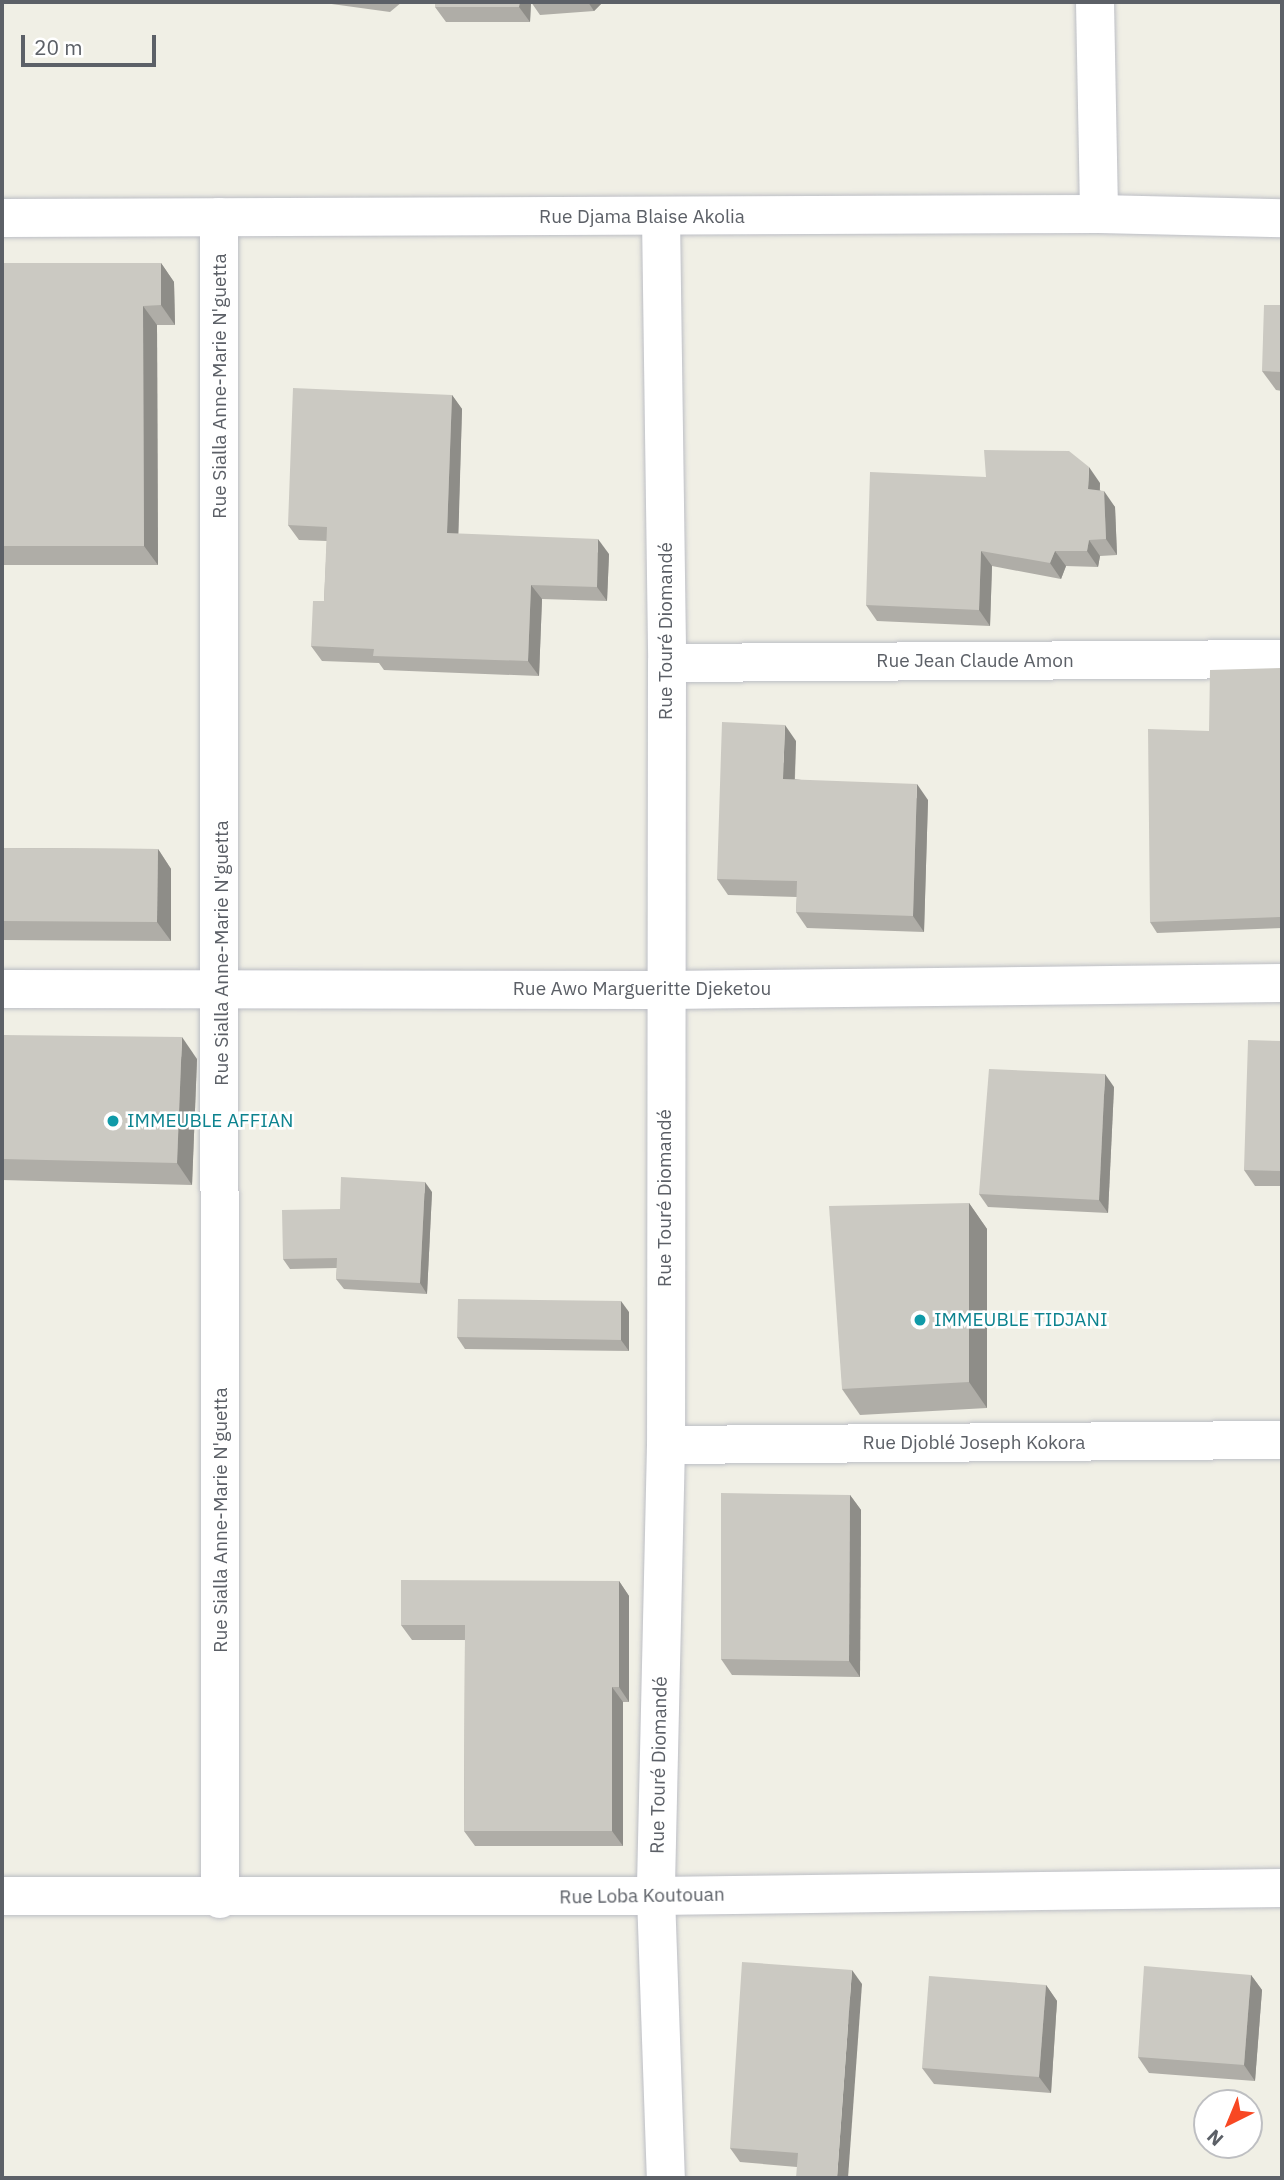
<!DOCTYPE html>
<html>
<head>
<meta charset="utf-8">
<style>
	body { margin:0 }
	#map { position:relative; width:1284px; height:2180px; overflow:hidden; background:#f0efe5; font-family:"IBM Plex Sans",sans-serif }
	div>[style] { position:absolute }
	.roads { filter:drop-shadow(0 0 2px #bcbec5) drop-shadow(0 0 2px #bcbec5) }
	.street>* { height:38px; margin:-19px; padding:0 19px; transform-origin:19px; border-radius:19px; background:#fff }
	.wall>* { inset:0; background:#afada7 }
	.shaded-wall>* { inset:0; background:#8e8d88 }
	.building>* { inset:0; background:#cbc9c2 }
	.dots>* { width:19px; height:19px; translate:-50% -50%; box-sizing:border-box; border:4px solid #fff; border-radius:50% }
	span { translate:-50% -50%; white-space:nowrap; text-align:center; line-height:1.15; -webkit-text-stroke:5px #fff; paint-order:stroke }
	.street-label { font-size:19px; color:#5c6067 }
	.culture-label { font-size:19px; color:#0d838f }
	.left { translate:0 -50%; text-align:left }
	.frame { position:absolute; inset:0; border:4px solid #5c6067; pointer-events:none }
	.north { position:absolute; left:1193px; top:2089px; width:70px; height:70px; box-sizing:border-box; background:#fff; border:2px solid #bebfc2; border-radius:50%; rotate:223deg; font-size:19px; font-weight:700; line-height:28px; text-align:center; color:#5c6067 }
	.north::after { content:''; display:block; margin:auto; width:24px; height:32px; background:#f84823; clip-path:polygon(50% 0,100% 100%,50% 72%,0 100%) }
	.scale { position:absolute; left:21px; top:35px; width:135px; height:32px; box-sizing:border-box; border:4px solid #5c6067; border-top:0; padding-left:9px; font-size:21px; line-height:24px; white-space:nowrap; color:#5c6067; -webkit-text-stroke:5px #fff; paint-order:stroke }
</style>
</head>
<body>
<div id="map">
	<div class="roads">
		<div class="street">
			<div style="left:1095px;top:2px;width:212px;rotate:88.9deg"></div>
			<div style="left:219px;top:217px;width:1682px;rotate:89.97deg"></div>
			<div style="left:661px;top:217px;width:446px;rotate:89.2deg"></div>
			<div style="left:667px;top:663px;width:782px;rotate:90.07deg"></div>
			<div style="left:666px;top:1445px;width:451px;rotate:91.3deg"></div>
			<div style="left:656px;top:1896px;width:282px;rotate:88deg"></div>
			<div style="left:2px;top:218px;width:1097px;rotate:-0.21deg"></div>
			<div style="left:1099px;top:214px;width:183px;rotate:1.3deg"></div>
			<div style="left:667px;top:663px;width:615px;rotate:-0.37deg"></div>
			<div style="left:2px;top:989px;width:663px;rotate:0.09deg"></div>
			<div style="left:665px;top:990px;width:617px;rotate:-0.65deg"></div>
			<div style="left:666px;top:1445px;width:616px;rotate:-0.47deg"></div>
			<div style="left:2px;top:1896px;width:654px"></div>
			<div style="left:656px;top:1896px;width:626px;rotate:-0.73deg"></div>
		</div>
	</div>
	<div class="wall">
		<div style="clip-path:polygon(317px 2px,402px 2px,390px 12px)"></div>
		<div style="clip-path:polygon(435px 2px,603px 2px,594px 11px,540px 15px,531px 2px,530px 22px,446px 22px,435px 7px)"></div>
		<div style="clip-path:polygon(2px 263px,161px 263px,174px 282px,175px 325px,157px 325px,158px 565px,2px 565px)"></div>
		<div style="clip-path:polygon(1282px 305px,1282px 391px,1276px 390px,1262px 371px)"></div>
		<div style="clip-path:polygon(452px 395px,462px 409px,458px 534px,609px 554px,607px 601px,542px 599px,539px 676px,384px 670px,379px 663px,322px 661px,311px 646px,324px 601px,327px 541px,299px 540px,288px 525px)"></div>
		<div style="clip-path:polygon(1100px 483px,1100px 490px,1115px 507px,1117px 555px,1100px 556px,1098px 567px,1066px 566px,1061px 579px,992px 566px,990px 626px,877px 621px,866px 605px)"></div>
		<div style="clip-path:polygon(1282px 670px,1282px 928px,1157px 933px,1150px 922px,1209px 731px)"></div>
		<div style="clip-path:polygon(796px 741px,795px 779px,928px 800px,924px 932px,807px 928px,796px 912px,797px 897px,728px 895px,717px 879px)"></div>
		<div style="clip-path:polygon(2px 848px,158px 849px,171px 869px,171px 941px,2px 940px)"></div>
		<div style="clip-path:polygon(2px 1035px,197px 1059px,192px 1185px,2px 1180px)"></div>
		<div style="clip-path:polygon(1282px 1041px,1282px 1186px,1255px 1186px,1244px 1170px)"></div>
		<div style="clip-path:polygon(1114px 1087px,1108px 1213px,988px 1207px,979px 1194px)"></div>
		<div style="clip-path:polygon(432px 1192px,427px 1294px,344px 1289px,336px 1279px,337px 1268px,290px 1269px,283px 1259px,340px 1209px)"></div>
		<div style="clip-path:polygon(969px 1203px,987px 1229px,987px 1408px,860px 1415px,842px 1389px)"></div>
		<div style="clip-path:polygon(629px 1312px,629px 1351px,465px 1349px,457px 1337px)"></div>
		<div style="clip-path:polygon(850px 1495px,861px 1510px,860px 1677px,732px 1675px,721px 1659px)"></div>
		<div style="clip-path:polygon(619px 1581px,629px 1596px,629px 1702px,623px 1702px,623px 1846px,475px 1846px,464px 1831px,465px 1640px,412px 1640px,401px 1625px)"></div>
		<div style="clip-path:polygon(1251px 1975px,1262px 1990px,1255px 2081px,1149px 2073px,1138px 2057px)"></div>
		<div style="clip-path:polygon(862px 1984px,797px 2167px,740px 2162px,730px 2148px)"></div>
		<div style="clip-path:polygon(1046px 1985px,1057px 2001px,1051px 2093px,934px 2084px,922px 2068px)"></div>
	</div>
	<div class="shaded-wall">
		<div style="clip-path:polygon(520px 2px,531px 2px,530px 22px,519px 7px)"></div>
		<div style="clip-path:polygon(588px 2px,603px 2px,594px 11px)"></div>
		<div style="clip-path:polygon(161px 263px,174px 282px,175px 325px,161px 305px)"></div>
		<div style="clip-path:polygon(143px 306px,157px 325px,158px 565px,144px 546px)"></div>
		<div style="clip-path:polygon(452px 395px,462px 409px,458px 548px,447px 533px)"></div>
		<div style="clip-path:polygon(1089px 467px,1100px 483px,1099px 505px,1088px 489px)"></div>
		<div style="clip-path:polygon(1104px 491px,1115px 507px,1117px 555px,1106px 539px)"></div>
		<div style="clip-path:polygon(598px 539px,609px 554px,607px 601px,597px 587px)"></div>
		<div style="clip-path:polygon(1089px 540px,1100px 556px,1098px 567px,1087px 551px)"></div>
		<div style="clip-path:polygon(981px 551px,992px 566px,990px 626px,979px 610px)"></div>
		<div style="clip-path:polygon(1055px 551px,1066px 566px,1061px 579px,1050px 563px)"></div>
		<div style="clip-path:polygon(531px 585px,542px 599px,539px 676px,528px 661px)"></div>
		<div style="clip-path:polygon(1281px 668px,1282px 670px,1282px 734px,1281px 733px)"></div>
		<div style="clip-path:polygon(785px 725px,796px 741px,794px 794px,783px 779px)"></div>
		<div style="clip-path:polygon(917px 784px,928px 800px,924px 932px,913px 916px)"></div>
		<div style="clip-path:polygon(158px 849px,171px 869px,171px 941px,157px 922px)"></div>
		<div style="clip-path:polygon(182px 1037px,197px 1059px,192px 1185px,177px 1163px)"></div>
		<div style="clip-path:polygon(1105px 1074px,1114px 1087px,1108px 1213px,1099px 1200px)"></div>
		<div style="clip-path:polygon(425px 1182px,432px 1192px,427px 1294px,420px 1283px)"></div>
		<div style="clip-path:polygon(969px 1203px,987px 1229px,987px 1408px,969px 1382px)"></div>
		<div style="clip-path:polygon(621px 1301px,629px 1312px,629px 1351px,621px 1340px)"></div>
		<div style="clip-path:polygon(850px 1495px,861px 1510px,860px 1677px,849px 1661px)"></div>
		<div style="clip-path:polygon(619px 1581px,629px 1596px,629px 1702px,619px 1687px)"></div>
		<div style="clip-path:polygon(612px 1687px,623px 1702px,623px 1846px,612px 1831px)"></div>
		<div style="clip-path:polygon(852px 1970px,862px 1984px,848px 2178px,837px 2178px)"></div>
		<div style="clip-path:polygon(1251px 1975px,1262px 1990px,1255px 2081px,1244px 2065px)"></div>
		<div style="clip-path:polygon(1046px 1985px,1057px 2001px,1051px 2093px,1039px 2077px)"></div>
	</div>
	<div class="building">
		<div style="clip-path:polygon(435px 2px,520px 2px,519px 7px,435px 7px)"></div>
		<div style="clip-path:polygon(2px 263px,161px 263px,161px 305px,143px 306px,144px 546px,2px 546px)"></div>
		<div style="clip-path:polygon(1264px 305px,1282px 305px,1282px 372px,1262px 371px)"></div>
		<div style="clip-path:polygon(293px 388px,452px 395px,447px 533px,598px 539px,597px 587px,531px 585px,528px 661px,373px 656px,374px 649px,311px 646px,313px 601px,324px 601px,327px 527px,288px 525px)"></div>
		<div style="clip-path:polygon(984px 450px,1069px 451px,1089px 467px,1088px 489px,1104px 491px,1106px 539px,1089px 540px,1087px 551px,1055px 551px,1050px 563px,981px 551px,979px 610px,866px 605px,870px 472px,986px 477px)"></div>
		<div style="clip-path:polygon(1281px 668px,1281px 733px,1282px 733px,1282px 925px,1280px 925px,1280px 917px,1150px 922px,1148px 729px,1209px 731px,1210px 670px)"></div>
		<div style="clip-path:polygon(722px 722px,785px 725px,783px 779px,917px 784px,913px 916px,796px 912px,797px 881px,717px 879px)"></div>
		<div style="clip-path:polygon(2px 848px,158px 849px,157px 922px,2px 921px)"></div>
		<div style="clip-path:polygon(2px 1035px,182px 1037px,177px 1163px,2px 1159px)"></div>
		<div style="clip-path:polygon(1248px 1040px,1282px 1041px,1282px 1171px,1244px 1170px)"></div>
		<div style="clip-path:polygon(989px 1069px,1105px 1074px,1099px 1200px,979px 1194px)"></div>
		<div style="clip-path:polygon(341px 1177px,425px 1182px,420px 1283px,336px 1279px,337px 1258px,283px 1259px,282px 1210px,340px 1209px)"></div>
		<div style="clip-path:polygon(969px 1203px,969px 1382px,842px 1389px,829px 1206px)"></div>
		<div style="clip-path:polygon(458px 1299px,621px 1301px,621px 1340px,457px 1337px)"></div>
		<div style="clip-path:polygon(721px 1493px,850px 1495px,849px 1661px,721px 1659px)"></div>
		<div style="clip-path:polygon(401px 1580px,619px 1581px,619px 1687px,612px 1687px,612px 1831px,464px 1831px,465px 1625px,401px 1625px)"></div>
		<div style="clip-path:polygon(742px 1962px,852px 1970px,837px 2178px,796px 2178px,798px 2153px,730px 2148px)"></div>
		<div style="clip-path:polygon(1144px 1966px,1251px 1975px,1244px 2065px,1138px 2057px)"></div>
		<div style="clip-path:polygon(929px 1976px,1046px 1985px,1039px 2077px,922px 2068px)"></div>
	</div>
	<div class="dots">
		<div style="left:113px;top:1121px;background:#0f9aa8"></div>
		<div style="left:920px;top:1320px;background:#0f9aa8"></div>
	</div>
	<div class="street-label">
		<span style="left:642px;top:217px">Rue Djama Blaise Akolia</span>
		<span style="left:220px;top:386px;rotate:-90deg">Rue Sialla Anne-Marie N'guetta</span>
		<span style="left:666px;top:631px;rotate:-90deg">Rue Touré Diomandé</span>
		<span style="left:975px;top:661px">Rue Jean Claude Amon</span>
		<span style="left:222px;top:953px;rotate:-90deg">Rue Sialla Anne-Marie N'guetta</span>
		<span style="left:642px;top:989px">Rue Awo Margueritte Djeketou</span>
		<span style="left:665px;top:1198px;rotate:-90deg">Rue Touré Diomandé</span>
		<span style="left:974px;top:1443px">Rue Djoblé Joseph Kokora</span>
		<span style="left:221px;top:1520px;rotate:-90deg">Rue Sialla Anne-Marie N'guetta</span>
		<span style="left:659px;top:1765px;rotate:-89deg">Rue Touré Diomandé</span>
		<span style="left:642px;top:1896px;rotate:-1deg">Rue Loba Koutouan</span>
	</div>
	<div class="culture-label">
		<span class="left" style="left:127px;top:1121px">IMMEUBLE AFFIAN</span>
		<span class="left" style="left:934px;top:1320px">IMMEUBLE TIDJANI</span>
	</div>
	<div class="frame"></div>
	<div class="north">N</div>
	<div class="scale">20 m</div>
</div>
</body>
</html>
